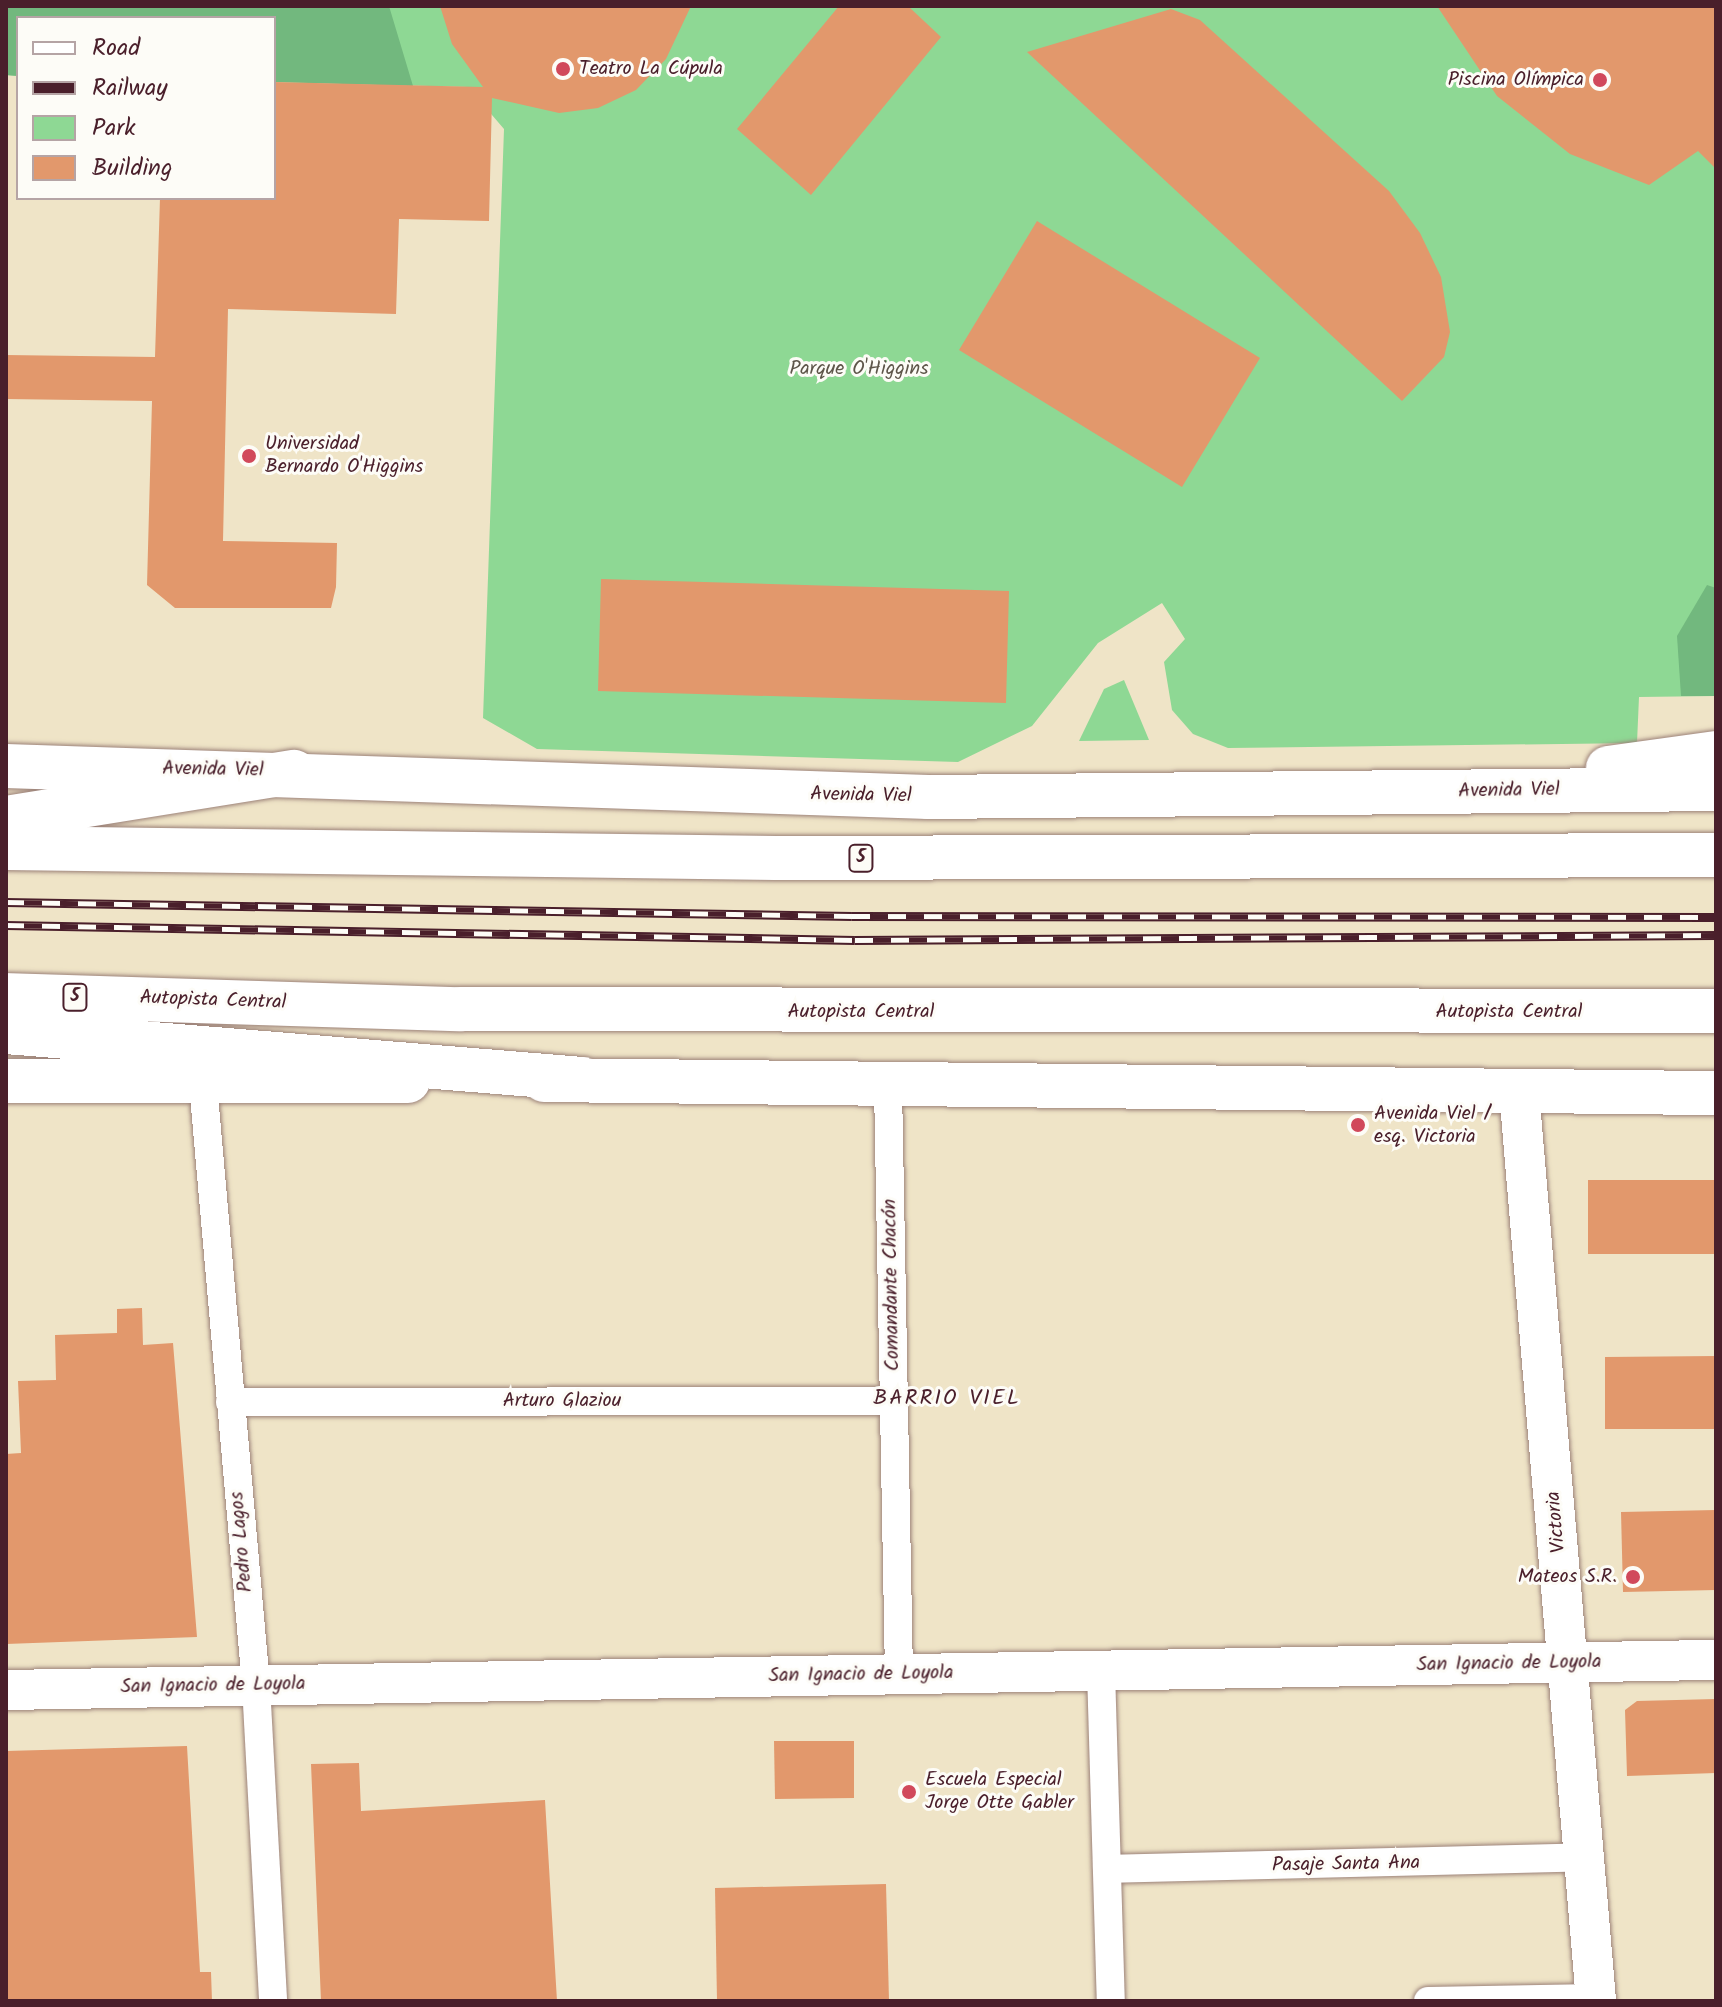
<!DOCTYPE html>
<html>
<head>
<meta charset="utf-8">
<style>
	body { margin:0 }
	#map { position:relative; width:1722px; height:2007px; overflow:hidden; background:#efe4c7; font-family:Kalam,sans-serif }
	div>[style] { position:absolute }
	.green>* { inset:0; background:#8ed894 }
	.forest>* { inset:0; background:#72b87e }
	.building>* { inset:0; background:#e2986c }
	.roads { filter:drop-shadow(0 0 2px #9c8279) drop-shadow(0 0 2px #9c8279) }
	.street>* { height:28px; margin:-14px; padding:0 14px; transform-origin:14px; border-radius:14px; background:#fff }
	.secondary>* { height:40px; margin:-20px; padding:0 20px; transform-origin:20px; border-radius:20px; background:#fff }
	.primary>* { height:44px; margin:-22px; padding:0 22px; transform-origin:22px; border-radius:22px; background:#fff }
	.highway>* { height:44px; margin:-22px; padding:0 22px; transform-origin:22px; border-radius:22px; background:#fff }
	.rail>* { height:9px; margin-top:-4.5px; transform-origin:0; background:repeating-linear-gradient(90deg,#fdfcf7 0 18px,#4a1f2b 0 36px); box-sizing:border-box; border-block:2px solid #4a1f2b }
	.dots>* { width:22px; height:22px; translate:-50% -50%; box-sizing:border-box; border:4px solid #fdfcf7; border-radius:50% }
	span { translate:-50% -50%; white-space:nowrap; text-align:center; line-height:1.15; -webkit-text-stroke:6px #fdfcf7; paint-order:stroke }
	.shield-label span { padding:2px 6px; background:#fdfcf7; border:2px solid; border-radius:6px; -webkit-text-stroke-width:0 }
	.shield-label { font-size:18px; color:#4a1f2b; font-weight:700 }
	.poi-label { font-size:20px; color:#4a1f2b }
	.left { translate:0 -50%; text-align:left }
	.right { translate:-100% -50%; text-align:right }
	.park-label { font-size:20px; color:#5e564a }
	.street-label { font-size:20px; color:#4a1f2b }
	.neighbourhood-label { font-size:22px; color:#4a1f2b; letter-spacing:2px }
	.frame { position:absolute; inset:0; border:8px solid #4a1f2b; pointer-events:none }
	.legend { position:absolute; left:16px; top:16px; width:260px; height:184px; box-sizing:border-box; background:#fdfcf7; border:2px solid #b5a4a5; margin:0; padding:10px 14px; list-style:none; font-size:24px; color:#4a1f2b }
	.legend li { display:flex; align-items:center; gap:16px; height:40px }
	.legend b { width:40px; border:2px solid #b5a4a5 }
</style>
</head>
<body>
<div id="map">
	<div class="green">
		<div style="clip-path:polygon(6px 6px,1716px 6px,1716px 696px,1639px 697px,1637px 743px,1228px 748px,1193px 734px,1172px 710px,1164px 662px,1185px 639px,1162px 603px,1098px 643px,1032px 726px,958px 762px,537px 749px,483px 718px,504px 129px,468px 87px,274px 82px,274px 18px,18px 18px,18px 76px,6px 75px)"></div>
		<div style="clip-path:polygon(1124px 680px,1149px 740px,1079px 741px,1104px 689px)"></div>
	</div>
	<div class="forest">
		<div style="clip-path:polygon(6px 6px,389px 6px,413px 86px,274px 82px,274px 18px,18px 18px,18px 76px,6px 75px)"></div>
		<div style="clip-path:polygon(1707px 585px,1716px 588px,1716px 696px,1681px 696px,1677px 636px)"></div>
	</div>
	<div class="building">
		<div style="clip-path:polygon(440px 6px,691px 6px,666px 59px,636px 90px,598px 108px,559px 113px,492px 98px,489px 221px,399px 219px,396px 314px,228px 309px,223px 541px,337px 543px,336px 587px,331px 608px,175px 608px,147px 585px,152px 401px,6px 399px,6px 355px,155px 357px,160px 198px,274px 198px,274px 82px,483px 87px,452px 44px)"></div>
		<div style="clip-path:polygon(839px 6px,908px 6px,941px 37px,811px 195px,737px 129px)"></div>
		<div style="clip-path:polygon(1437px 6px,1716px 6px,1716px 169px,1698px 151px,1649px 185px,1570px 154px,1497px 96px)"></div>
		<div style="clip-path:polygon(1171px 9px,1200px 20px,1389px 191px,1420px 233px,1441px 277px,1450px 332px,1444px 357px,1402px 401px,1027px 52px)"></div>
		<div style="clip-path:polygon(1037px 221px,1260px 358px,1182px 487px,959px 350px)"></div>
		<div style="clip-path:polygon(601px 579px,1009px 591px,1006px 703px,598px 691px)"></div>
		<div style="clip-path:polygon(1588px 1180px,1716px 1180px,1716px 1254px,1588px 1254px)"></div>
		<div style="clip-path:polygon(142px 1308px,143px 1345px,173px 1343px,197px 1637px,6px 1644px,6px 1454px,21px 1453px,18px 1381px,56px 1380px,55px 1335px,117px 1333px,117px 1309px)"></div>
		<div style="clip-path:polygon(1716px 1356px,1716px 1429px,1605px 1429px,1605px 1357px)"></div>
		<div style="clip-path:polygon(1716px 1510px,1716px 1590px,1623px 1592px,1621px 1512px)"></div>
		<div style="clip-path:polygon(1716px 1699px,1716px 1773px,1627px 1776px,1625px 1710px,1637px 1701px)"></div>
		<div style="clip-path:polygon(774px 1741px,854px 1741px,854px 1798px,775px 1799px)"></div>
		<div style="clip-path:polygon(187px 1746px,200px 1972px,211px 1972px,212px 2001px,6px 2001px,6px 1751px)"></div>
		<div style="clip-path:polygon(359px 1763px,361px 1811px,545px 1800px,557px 2001px,321px 2001px,311px 1764px)"></div>
		<div style="clip-path:polygon(886px 1884px,889px 2001px,717px 2001px,715px 1888px)"></div>
	</div>
	<div class="roads">
		<div class="street">
			<div style="left:203px;top:1084px;width:603px;rotate:84.96deg"></div>
			<div style="left:256px;top:1685px;width:316px;rotate:86.9deg"></div>
			<div style="left:888px;top:1086px;width:589px;rotate:88.93deg"></div>
			<div style="left:230px;top:1402px;width:664px;rotate:-0.09deg"></div>
			<div style="left:1101px;top:1671px;width:330px;rotate:88.3deg"></div>
			<div style="left:1107px;top:1869px;width:477px;rotate:-1.4deg"></div>
			<div style="left:1428px;top:2001px;width:168px;rotate:-1deg"></div>
		</div>
		<div class="secondary">
			<div style="left:1519px;top:1091px;width:913px;rotate:85.16deg"></div>
			<div style="left:6px;top:1690px;width:1710px;rotate:-1.01deg"></div>
		</div>
		<div class="primary">
			<div style="left:6px;top:766px;width:923px;rotate:1.93deg"></div>
			<div style="left:928px;top:797px;width:788px;rotate:-0.58deg"></div>
			<div style="left:1608px;top:768px;width:109px;rotate:-7.9deg"></div>
			<div style="left:544px;top:1080px;width:1172px;rotate:0.64deg"></div>
			<div style="left:6px;top:1081px;width:402px"></div>
		</div>
		<div class="highway">
			<div style="left:6px;top:818px;width:292px;rotate:-9.1deg"></div>
			<div style="left:6px;top:848px;width:770px;rotate:0.74deg"></div>
			<div style="left:776px;top:858px;width:940px;rotate:-0.18deg"></div>
			<div style="left:6px;top:995px;width:454px;rotate:1.8deg"></div>
			<div style="left:460px;top:1009px;width:1256px;rotate:0.09deg"></div>
			<div style="left:6px;top:1032px;width:578px;rotate:4.66deg"></div>
		</div>
	</div>
	<div class="rail">
		<div style="left:6px;top:902px;width:846px;rotate:0.95deg"></div>
		<div style="left:852px;top:916px;width:864px;rotate:0.07deg"></div>
		<div style="left:6px;top:925px;width:849px;rotate:1.01deg"></div>
		<div style="left:855px;top:940px;width:861px;rotate:-0.33deg"></div>
	</div>
	<div class="dots">
		<div style="left:563px;top:69px;background:#d1495b"></div>
		<div style="left:1600px;top:80px;background:#d1495b"></div>
		<div style="left:249px;top:456px;background:#d1495b"></div>
		<div style="left:1358px;top:1125px;background:#d1495b"></div>
		<div style="left:1633px;top:1577px;background:#d1495b"></div>
		<div style="left:909px;top:1792px;background:#d1495b"></div>
	</div>
	<div class="shield-label">
		<span style="left:861px;top:858px">5</span>
		<span style="left:75px;top:997px">5</span>
	</div>
	<div class="poi-label">
		<span class="left" style="left:579px;top:69px">Teatro La Cúpula</span>
		<span class="right" style="left:1584px;top:80px">Piscina Olímpica</span>
		<span class="left" style="left:265px;top:456px">Universidad<br>Bernardo O'Higgins</span>
		<span class="left" style="left:1374px;top:1126px">Avenida Viel /<br>esq. Victoria</span>
		<span class="right" style="left:1617px;top:1577px">Mateos S.R.</span>
		<span class="left" style="left:925px;top:1792px">Escuela Especial<br>Jorge Otte Gabler</span>
	</div>
	<div class="park-label">
		<span style="left:859px;top:369px">Parque O'Higgins</span>
	</div>
	<div class="street-label">
		<span style="left:213px;top:770px;rotate:1deg">Avenida Viel</span>
		<span style="left:1509px;top:791px;rotate:-1deg">Avenida Viel</span>
		<span style="left:861px;top:796px;rotate:1deg">Avenida Viel</span>
		<span style="left:213px;top:1001px;rotate:2deg">Autopista Central</span>
		<span style="left:861px;top:1012px">Autopista Central</span>
		<span style="left:1509px;top:1012px">Autopista Central</span>
		<span style="left:892px;top:1285px;rotate:-91deg">Comandante Chacón</span>
		<span style="left:562px;top:1401px">Arturo Glaziou</span>
		<span style="left:1557px;top:1522px;rotate:-95deg">Victoria</span>
		<span style="left:242px;top:1542px;rotate:-95deg">Pedro Lagos</span>
		<span style="left:1509px;top:1664px;rotate:-1deg">San Ignacio de Loyola</span>
		<span style="left:861px;top:1675px;rotate:-1deg">San Ignacio de Loyola</span>
		<span style="left:213px;top:1686px;rotate:-1deg">San Ignacio de Loyola</span>
		<span style="left:1346px;top:1865px;rotate:-1deg">Pasaje Santa Ana</span>
	</div>
	<div class="neighbourhood-label">
		<span style="left:947px;top:1399px">BARRIO VIEL</span>
	</div>
	<div class="frame"></div>
	<ul class="legend">
	<li><b style="height:10px;background:#fff"></b>Road</li>
	<li><b style="height:10px;background:#4a1f2b"></b>Railway</li>
	<li><b style="height:22px;background:#8ed894"></b>Park</li>
	<li><b style="height:22px;background:#e2986c"></b>Building</li>
	</ul>
</div>
</body>
</html>
